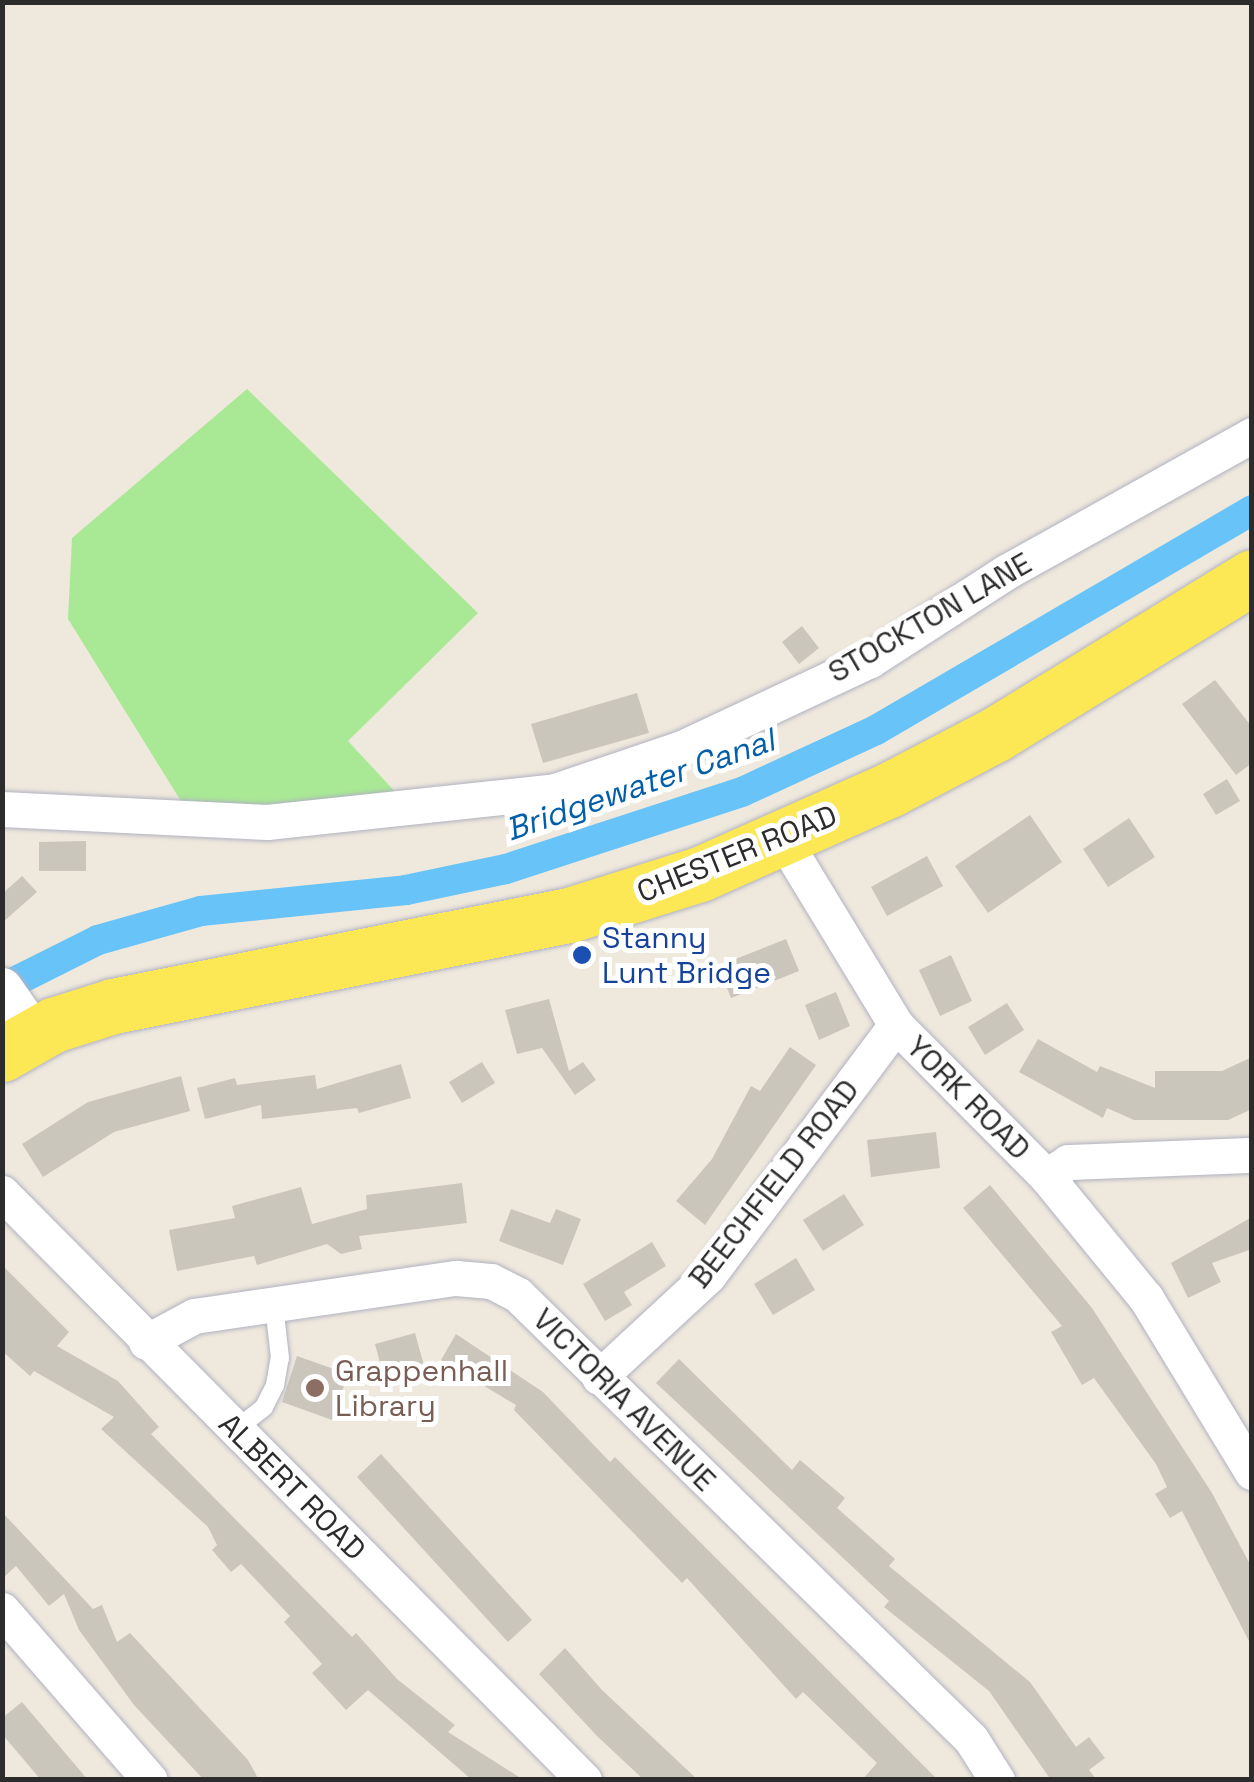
<!DOCTYPE html>
<html>
<head>
<meta charset="utf-8">
<style>
	body { margin:0 }
	#map { position:relative; width:1254px; height:1782px; overflow:hidden; background:#efe9dd; font-family:"Space Grotesk",sans-serif }
	div>[style] { position:absolute }
	.green>* { inset:0; background:#a9e995 }
	.canal>* { height:30px; margin:-15px; padding:0 15px; transform-origin:15px; border-radius:15px; background:#68c3f9 }
	.building>* { inset:0; background:#cac6bc }
	.roads { filter:drop-shadow(0 0 2px #b1b2c1) drop-shadow(0 0 2px #b1b2c1) }
	.service>* { height:18px; margin:-9px; padding:0 9px; transform-origin:9px; border-radius:9px; background:#fff }
	.minor>* { height:35px; margin:-17.5px; padding:0 17.5px; transform-origin:17.5px; border-radius:17.5px; background:#fff }
	.tertiary>* { height:42px; margin:-21px; padding:0 21px; transform-origin:21px; border-radius:21px; background:#fff }
	.primary>* { height:55px; margin:-27.5px; padding:0 27.5px; transform-origin:27.5px; border-radius:27.5px; background:#fce754 }
	.dots>* { width:28px; height:28px; translate:-50% -50%; box-sizing:border-box; border:5px solid #fff; border-radius:50% }
	span { translate:-50% -50%; white-space:nowrap; text-align:center; line-height:1.15; -webkit-text-stroke:10px #fff; paint-order:stroke }
	.street-label { font-size:30px; color:#2c2c2c }
	.transit-label { font-size:30px; color:#164399 }
	.left { translate:0 -50%; text-align:left }
	.education-label { font-size:30px; color:#785e54 }
	.water-label { font-size:32px; color:#025ea9; font-style:italic }
	.frame { position:absolute; inset:0; border:5px solid #2c2c2c; pointer-events:none }
</style>
</head>
<body>
<div id="map">
	<div class="green">
		<div style="clip-path:polygon(247px 389px,478px 613px,348px 741px,400px 797px,399px 807px,184px 806px,68px 619px,72px 538px)"></div>
	</div>
	<div class="canal">
		<div style="left:2px;top:988px;width:107px;rotate:-26.6deg"></div>
		<div style="left:98px;top:940px;width:107px;rotate:-15.7deg"></div>
		<div style="left:201px;top:911px;width:206px;rotate:-5.8deg"></div>
		<div style="left:406px;top:890px;width:102px;rotate:-11.9deg"></div>
		<div style="left:506px;top:869px;width:248px;rotate:-18.1deg"></div>
		<div style="left:742px;top:792px;width:148px;rotate:-24.8deg"></div>
		<div style="left:876px;top:730px;width:436px;rotate:-30.3deg"></div>
	</div>
	<div class="building">
		<div style="clip-path:polygon(802px 626px,819px 648px,799px 664px,782px 642px)"></div>
		<div style="clip-path:polygon(1215px 680px,1252px 727px,1252px 763px,1236px 775px,1182px 704px)"></div>
		<div style="clip-path:polygon(637px 693px,649px 733px,543px 763px,531px 724px)"></div>
		<div style="clip-path:polygon(1227px 779px,1240px 801px,1216px 815px,1203px 794px)"></div>
		<div style="clip-path:polygon(1030px 815px,1062px 862px,988px 913px,955px 866px)"></div>
		<div style="clip-path:polygon(1129px 818px,1155px 857px,1108px 887px,1083px 849px)"></div>
		<div style="clip-path:polygon(86px 841px,86px 871px,39px 871px,39px 842px)"></div>
		<div style="clip-path:polygon(927px 856px,943px 886px,887px 916px,871px 887px)"></div>
		<div style="clip-path:polygon(22px 876px,37px 892px,2px 923px,2px 894px)"></div>
		<div style="clip-path:polygon(786px 939px,799px 971px,731px 998px,718px 966px)"></div>
		<div style="clip-path:polygon(951px 955px,972px 1001px,940px 1016px,919px 970px)"></div>
		<div style="clip-path:polygon(836px 992px,850px 1026px,819px 1040px,805px 1005px)"></div>
		<div style="clip-path:polygon(549px 999px,569px 1071px,583px 1062px,596px 1080px,575px 1095px,542px 1048px,517px 1054px,505px 1010px)"></div>
		<div style="clip-path:polygon(1007px 1003px,1024px 1030px,985px 1055px,968px 1027px)"></div>
		<div style="clip-path:polygon(1038px 1039px,1097px 1072px,1100px 1066px,1155px 1088px,1155px 1071px,1222px 1071px,1252px 1057px,1252px 1109px,1228px 1120px,1134px 1120px,1107px 1108px,1103px 1118px,1019px 1072px)"></div>
		<div style="clip-path:polygon(790px 1047px,816px 1065px,705px 1225px,676px 1201px,712px 1159px,751px 1086px,760px 1091px)"></div>
		<div style="clip-path:polygon(482px 1062px,495px 1083px,462px 1103px,449px 1082px)"></div>
		<div style="clip-path:polygon(401px 1064px,411px 1098px,359px 1113px,357px 1108px,262px 1119px,261px 1105px,205px 1119px,197px 1088px,235px 1078px,237px 1085px,315px 1075px,317px 1089px)"></div>
		<div style="clip-path:polygon(181px 1076px,190px 1111px,114px 1132px,43px 1177px,22px 1144px,88px 1102px)"></div>
		<div style="clip-path:polygon(936px 1132px,940px 1168px,871px 1177px,867px 1140px)"></div>
		<div style="clip-path:polygon(462px 1183px,467px 1223px,359px 1236px,362px 1249px,341px 1254px,327px 1244px,257px 1265px,254px 1256px,177px 1271px,169px 1230px,235px 1218px,232px 1206px,301px 1187px,312px 1224px,367px 1209px,366px 1195px)"></div>
		<div style="clip-path:polygon(990px 1185px,1092px 1308px,1212px 1493px,1252px 1568px,1252px 1647px,1182px 1511px,1170px 1518px,1155px 1494px,1167px 1487px,1156px 1464px,1094px 1378px,1082px 1385px,1051px 1332px,1062px 1326px,963px 1208px)"></div>
		<div style="clip-path:polygon(844px 1194px,864px 1225px,823px 1251px,803px 1220px)"></div>
		<div style="clip-path:polygon(511px 1209px,550px 1223px,556px 1209px,581px 1219px,563px 1265px,499px 1241px)"></div>
		<div style="clip-path:polygon(1252px 1217px,1252px 1249px,1212px 1263px,1221px 1282px,1188px 1298px,1171px 1263px)"></div>
		<div style="clip-path:polygon(652px 1242px,666px 1266px,624px 1292px,632px 1305px,605px 1321px,583px 1284px)"></div>
		<div style="clip-path:polygon(796px 1258px,815px 1290px,773px 1315px,754px 1284px)"></div>
		<div style="clip-path:polygon(2px 1265px,69px 1332px,57px 1346px,118px 1381px,159px 1427px,151px 1434px,352px 1637px,356px 1633px,397px 1679px,455px 1725px,448px 1732px,524px 1780px,472px 1780px,368px 1690px,346px 1710px,312px 1673px,322px 1664px,284px 1622px,290px 1616px,241px 1564px,231px 1572px,212px 1550px,217px 1545px,208px 1527px,101px 1429px,114px 1417px,34px 1371px,30px 1376px,2px 1351px)"></div>
		<div style="clip-path:polygon(415px 1333px,426px 1373px,401px 1380px,398px 1370px,383px 1374px,375px 1344px)"></div>
		<div style="clip-path:polygon(456px 1334px,543px 1392px,610px 1462px,615px 1457px,938px 1780px,862px 1780px,877px 1763px,803px 1692px,796px 1699px,687px 1578px,682px 1583px,514px 1410px,516px 1405px,441px 1360px)"></div>
		<div style="clip-path:polygon(297px 1356px,348px 1374px,332px 1420px,282px 1402px)"></div>
		<div style="clip-path:polygon(679px 1359px,792px 1470px,800px 1460px,845px 1498px,837px 1508px,895px 1559px,889px 1566px,1030px 1682px,1076px 1747px,1089px 1737px,1105px 1758px,1089px 1770px,1097px 1780px,1051px 1780px,989px 1691px,884px 1607px,889px 1601px,656px 1383px)"></div>
		<div style="clip-path:polygon(381px 1454px,532px 1620px,508px 1642px,357px 1477px)"></div>
		<div style="clip-path:polygon(2px 1512px,93px 1609px,102px 1605px,117px 1642px,130px 1633px,248px 1760px,259px 1780px,204px 1780px,134px 1705px,79px 1630px,64px 1594px,49px 1606px,16px 1566px,2px 1579px)"></div>
		<div style="clip-path:polygon(565px 1648px,602px 1690px,698px 1780px,644px 1780px,597px 1736px,539px 1674px)"></div>
		<div style="clip-path:polygon(22px 1702px,88px 1780px,41px 1780px,2px 1734px,2px 1718px)"></div>
	</div>
	<div class="roads">
		<div class="service">
			<div style="left:235px;top:1430px;width:37px;rotate:-38deg"></div>
			<div style="left:264px;top:1407px;width:25px;rotate:-63deg"></div>
			<div style="left:275px;top:1385px;width:27px;rotate:-80deg"></div>
			<div style="left:280px;top:1358px;width:53px;rotate:-96.5deg"></div>
		</div>
		<div class="minor">
			<div style="left:2px;top:809px;width:265px;rotate:2.8deg"></div>
			<div style="left:267px;top:822px;width:290px;rotate:-6.1deg"></div>
			<div style="left:555px;top:791px;width:134px;rotate:-18.7deg"></div>
			<div style="left:682px;top:748px;width:208px;rotate:-25.1deg"></div>
			<div style="left:870px;top:660px;width:162px;rotate:-32.9deg"></div>
			<div style="left:1006px;top:572px;width:282px;rotate:-29.1deg"></div>
			<div style="left:783px;top:839px;width:218px;rotate:58.7deg"></div>
			<div style="left:896px;top:1025px;width:213px;rotate:45.2deg"></div>
			<div style="left:1046px;top:1176px;width:26px;rotate:-32deg"></div>
			<div style="left:1068px;top:1162px;width:184px;rotate:-2.2deg"></div>
			<div style="left:1046px;top:1176px;width:158px;rotate:50.7deg"></div>
			<div style="left:1146px;top:1298px;width:204px;rotate:58.7deg"></div>
			<div style="left:2px;top:1193px;width:827px;rotate:45.25deg"></div>
			<div style="left:146px;top:1342px;width:55px;rotate:-28.4deg"></div>
			<div style="left:194px;top:1316px;width:265px;rotate:-8.3deg"></div>
			<div style="left:456px;top:1278px;width:35px;rotate:5deg"></div>
			<div style="left:491px;top:1281px;width:30px;rotate:27deg"></div>
			<div style="left:518px;top:1295px;width:634px;rotate:44.43deg"></div>
			<div style="left:971px;top:1739px;width:49px;rotate:57.6deg"></div>
			<div style="left:599px;top:1377px;width:149px;rotate:-42.8deg"></div>
			<div style="left:708px;top:1276px;width:314px;rotate:-53.2deg"></div>
			<div style="left:2px;top:1610px;width:225px;rotate:49deg"></div>
		</div>
		<div class="tertiary">
			<div style="left:2px;top:989px;width:56px;rotate:55.2deg"></div>
		</div>
		<div class="primary">
			<div style="left:2px;top:1054px;width:59px;rotate:-29.6deg"></div>
			<div style="left:53px;top:1025px;width:63px;rotate:-17.6deg"></div>
			<div style="left:113px;top:1006px;width:465px;rotate:-11.3deg"></div>
			<div style="left:569px;top:915px;width:137px;rotate:-17.4deg"></div>
			<div style="left:700px;top:874px;width:209px;rotate:-24deg"></div>
			<div style="left:891px;top:789px;width:119px;rotate:-27.6deg"></div>
			<div style="left:996px;top:734px;width:300px;rotate:-31.5deg"></div>
		</div>
	</div>
	<div class="dots">
		<div style="left:582px;top:955px;background:#1a4fb4"></div>
		<div style="left:315px;top:1388px;background:#8d6e63"></div>
	</div>
	<div class="street-label">
		<span style="left:930px;top:618px;rotate:-30deg">STOCKTON LANE</span>
		<span style="left:737px;top:854px;rotate:-22deg">CHESTER ROAD</span>
		<span style="left:968px;top:1098px;rotate:45deg">YORK ROAD</span>
		<span style="left:774px;top:1184px;rotate:-52deg">BEECHFIELD ROAD</span>
		<span style="left:624px;top:1400px;rotate:45deg">VICTORIA AVENUE</span>
		<span style="left:292px;top:1487px;rotate:45deg">ALBERT ROAD</span>
	</div>
	<div class="transit-label">
		<span class="left" style="left:602px;top:955px">Stanny<br>Lunt Bridge</span>
	</div>
	<div class="education-label">
		<span class="left" style="left:335px;top:1388px">Grappenhall<br>Library</span>
	</div>
	<div class="water-label">
		<span style="left:640px;top:785px;rotate:-19deg">Bridgewater Canal</span>
	</div>
	<div class="frame"></div>
</div>
</body>
</html>
